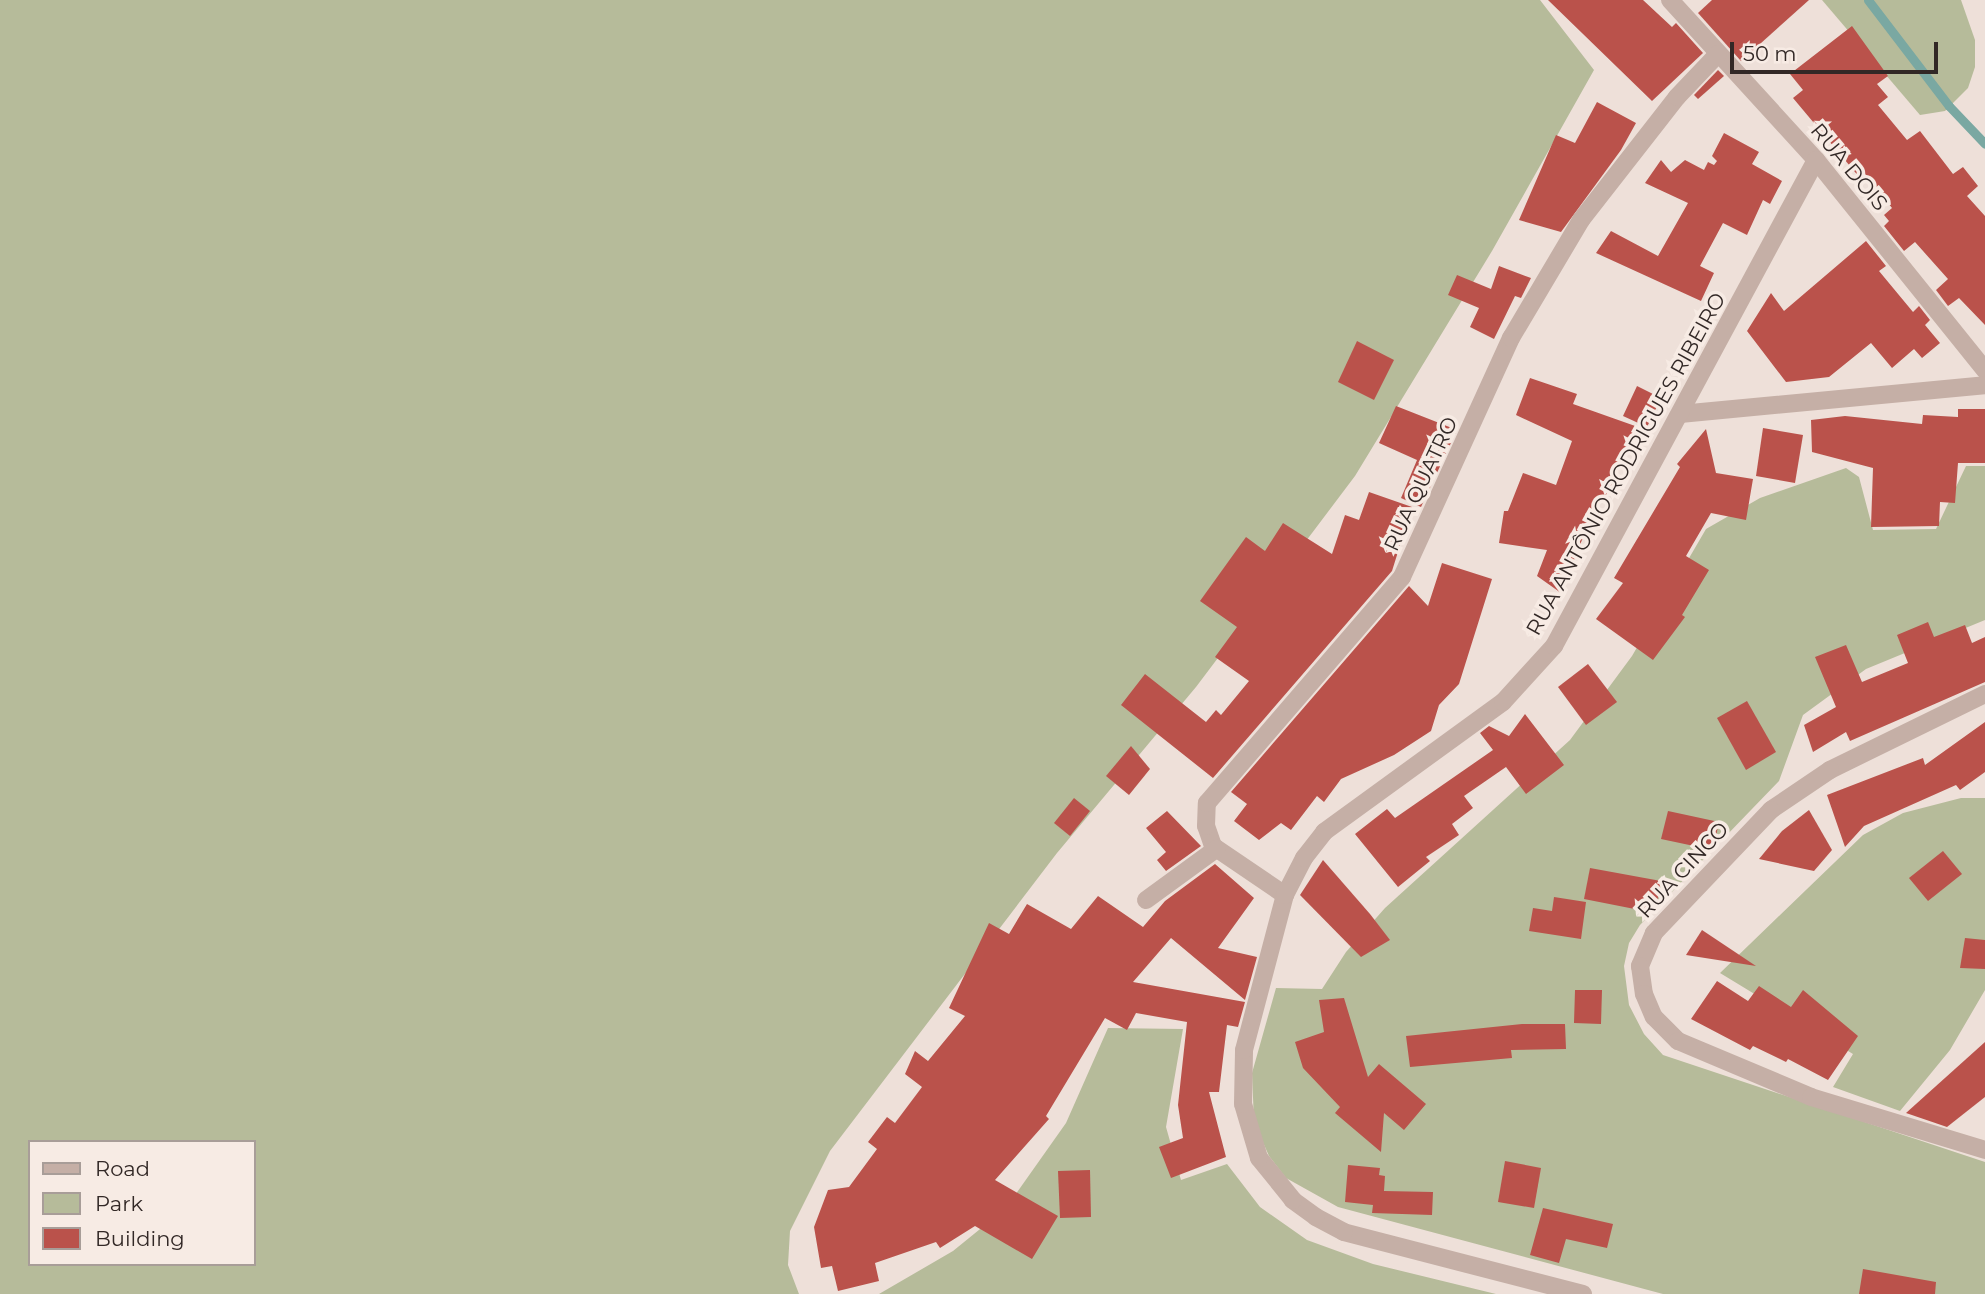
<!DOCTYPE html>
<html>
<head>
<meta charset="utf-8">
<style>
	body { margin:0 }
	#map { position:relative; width:1985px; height:1294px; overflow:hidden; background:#eee0d9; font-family:Montserrat,sans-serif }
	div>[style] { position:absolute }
	.green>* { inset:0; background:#b6bb9a }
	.stream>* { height:9px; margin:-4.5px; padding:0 4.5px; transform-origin:4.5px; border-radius:4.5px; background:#7aa8a2 }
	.building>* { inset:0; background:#ba524b }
	.minor>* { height:18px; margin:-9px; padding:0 9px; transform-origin:9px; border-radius:9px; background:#c5afa6 }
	span { translate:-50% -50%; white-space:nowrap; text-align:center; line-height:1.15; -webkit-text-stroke:7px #f7ebe4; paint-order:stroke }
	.street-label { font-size:21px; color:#322826 }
	.legend { position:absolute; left:28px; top:1140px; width:228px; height:126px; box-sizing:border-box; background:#f7ebe4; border:2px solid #a89d98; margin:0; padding:9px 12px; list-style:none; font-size:21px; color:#322826 }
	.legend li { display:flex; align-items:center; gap:14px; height:35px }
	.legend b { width:35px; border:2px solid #a89d98 }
	.scale { position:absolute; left:1730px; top:42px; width:208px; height:32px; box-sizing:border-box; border:4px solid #322826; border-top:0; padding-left:9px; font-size:21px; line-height:24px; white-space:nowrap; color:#322826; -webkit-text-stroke:5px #f7ebe4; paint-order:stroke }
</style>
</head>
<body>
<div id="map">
	<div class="green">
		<div style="clip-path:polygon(evenodd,0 0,1540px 0,1594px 70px,1492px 251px,1355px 476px,1196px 687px,1057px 853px,830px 1151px,790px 1231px,788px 1265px,799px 1294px,0 1294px,0 0,30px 1142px,254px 1142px,254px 1264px,30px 1264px,30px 1142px)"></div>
		<div style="clip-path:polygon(1822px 0,1961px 0,1975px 40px,1975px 67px,1968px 88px,1945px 111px,1920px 115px)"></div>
		<div style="clip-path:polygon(1966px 466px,1985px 466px,1985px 620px,1866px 669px,1803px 715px,1779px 781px,1640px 925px,1629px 943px,1624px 966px,1629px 1005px,1644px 1034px,1663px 1055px,1985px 1162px,1985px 1294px,1663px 1294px,1338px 1207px,1286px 1178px,1269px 1156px,1254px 1122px,1252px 1073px,1276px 988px,1322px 989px,1346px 952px,1385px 908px,1570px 740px,1632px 656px,1706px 529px,1760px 498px,1846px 468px,1859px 477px,1873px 530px,1936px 529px)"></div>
		<div style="clip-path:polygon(1961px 798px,1985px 798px,1985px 990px,1950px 1050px,1900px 1111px,1833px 1087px,1853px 1054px,1720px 973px,1863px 835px,1903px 813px)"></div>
		<div style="clip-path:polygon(1108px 1028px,1183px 1029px,1166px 1127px,1181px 1180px,1227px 1164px,1260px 1207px,1307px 1240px,1373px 1264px,1496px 1294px,879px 1294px,953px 1251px,1006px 1208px,1066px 1123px)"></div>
	</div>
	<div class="stream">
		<div style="left:1868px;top:0;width:133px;rotate:52.6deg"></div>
		<div style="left:1949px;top:106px;width:52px;rotate:46.5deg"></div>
	</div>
	<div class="building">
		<div style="clip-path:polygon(1548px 0,1643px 0,1672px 27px,1676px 23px,1703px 53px,1652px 101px)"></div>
		<div style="clip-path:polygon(1712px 0,1809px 0,1741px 61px,1698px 13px)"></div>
		<div style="clip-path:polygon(1852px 26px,1888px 76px,1877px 84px,1888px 97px,1878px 105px,1907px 140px,1920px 131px,1953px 174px,1963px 167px,1978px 186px,1967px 196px,1985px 216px,1985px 325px,1959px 298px,1948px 306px,1936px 290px,1948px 279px,1915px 242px,1904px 251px,1884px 226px,1889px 221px,1884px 215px,1892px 208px,1865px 174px,1860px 178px,1793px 98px,1803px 90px,1790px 74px)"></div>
		<div style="clip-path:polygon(1718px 70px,1724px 76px,1698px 99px,1694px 95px)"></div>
		<div style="clip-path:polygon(1597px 102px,1636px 123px,1621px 150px,1561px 232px,1519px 220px,1556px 135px,1575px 143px)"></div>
		<div style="clip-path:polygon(1724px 133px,1759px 152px,1752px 164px,1782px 181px,1770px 204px,1763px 200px,1747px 235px,1723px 223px,1700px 266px,1714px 273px,1701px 301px,1596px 253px,1611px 231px,1658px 256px,1688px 203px,1645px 183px,1661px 160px,1671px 172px,1685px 160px,1704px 170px,1708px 162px,1714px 165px,1717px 161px,1712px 156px)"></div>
		<div style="clip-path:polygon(1866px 241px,1886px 266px,1879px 271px,1913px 312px,1919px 306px,1930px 320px,1925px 325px,1940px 343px,1922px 358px,1914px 349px,1892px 368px,1871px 343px,1829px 377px,1786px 382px,1747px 331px,1771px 293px,1784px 311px)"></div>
		<div style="clip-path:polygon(1499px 266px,1531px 278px,1521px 298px,1515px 296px,1494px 339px,1470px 327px,1479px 308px,1448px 295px,1457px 275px,1491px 289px)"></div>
		<div style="clip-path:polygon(1357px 341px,1394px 360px,1374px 400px,1338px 382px)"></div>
		<div style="clip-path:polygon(1530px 378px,1577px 394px,1573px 404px,1638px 427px,1605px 500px,1599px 497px,1561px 593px,1537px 576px,1547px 550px,1499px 543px,1504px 511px,1508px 511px,1523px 473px,1556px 485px,1572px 441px,1516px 415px)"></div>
		<div style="clip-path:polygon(1637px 386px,1661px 398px,1647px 427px,1623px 416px)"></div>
		<div style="clip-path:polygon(1396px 406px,1457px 430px,1421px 507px,1401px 498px,1417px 460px,1379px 443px)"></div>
		<div style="clip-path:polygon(1958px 409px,1985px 409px,1985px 463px,1958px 463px,1955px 503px,1940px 502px,1939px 526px,1871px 527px,1873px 468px,1812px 452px,1811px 420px,1845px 416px,1922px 424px,1923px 415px,1958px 417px)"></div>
		<div style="clip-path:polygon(1763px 428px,1803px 435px,1795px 483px,1756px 476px)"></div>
		<div style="clip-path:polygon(1706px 429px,1716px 473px,1753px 479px,1746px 520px,1711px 513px,1686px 556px,1709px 570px,1682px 615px,1685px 617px,1653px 660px,1596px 619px,1623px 583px,1614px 578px,1680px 467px,1677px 464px)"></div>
		<div style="clip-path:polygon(1369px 492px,1412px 507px,1392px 571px,1213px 778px,1121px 705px,1145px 674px,1206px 722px,1216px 710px,1221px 715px,1249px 681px,1215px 657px,1237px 627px,1200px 601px,1246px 537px,1265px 551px,1283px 523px,1332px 554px,1345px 515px,1359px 520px)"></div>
		<div style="clip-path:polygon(1442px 563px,1492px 579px,1459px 684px,1439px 705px,1431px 731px,1394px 755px,1341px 779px,1324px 802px,1317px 796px,1291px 830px,1281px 823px,1259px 840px,1234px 821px,1247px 804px,1231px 792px,1409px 586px,1428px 606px)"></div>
		<div style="clip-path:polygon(1928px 622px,1934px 637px,1965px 625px,1972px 643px,1985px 637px,1985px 682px,1850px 741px,1846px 732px,1813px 752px,1804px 725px,1836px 707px,1815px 657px,1846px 645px,1862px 682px,1908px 663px,1897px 635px)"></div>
		<div style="clip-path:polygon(1588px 664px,1617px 702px,1586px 725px,1558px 687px)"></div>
		<div style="clip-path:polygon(1747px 701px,1776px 752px,1746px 770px,1717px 718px)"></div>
		<div style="clip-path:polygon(1525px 714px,1564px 765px,1526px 794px,1506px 767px,1464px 796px,1473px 808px,1452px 824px,1459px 835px,1426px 857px,1430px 861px,1398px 887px,1355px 834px,1387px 809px,1395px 818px,1493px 750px,1480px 733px,1489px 726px,1509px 736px)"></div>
		<div style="clip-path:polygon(1985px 722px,1985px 772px,1960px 790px,1956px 785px,1864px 826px,1845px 847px,1827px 795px,1923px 758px,1925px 765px)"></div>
		<div style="clip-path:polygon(1131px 746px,1150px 769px,1129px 795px,1106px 776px)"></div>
		<div style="clip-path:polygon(1074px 798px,1090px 811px,1070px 836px,1054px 823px)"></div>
		<div style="clip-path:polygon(1809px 810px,1832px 850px,1814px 871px,1759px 859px,1782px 831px)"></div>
		<div style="clip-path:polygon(1167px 811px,1201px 846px,1166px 871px,1157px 860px,1166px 852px,1146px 828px)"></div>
		<div style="clip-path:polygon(1668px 811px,1719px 822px,1713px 850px,1661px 839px)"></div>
		<div style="clip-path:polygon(1943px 851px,1962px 874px,1928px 901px,1909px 878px)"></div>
		<div style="clip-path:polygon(1323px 860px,1370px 914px,1390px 940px,1361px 957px,1300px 895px)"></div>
		<div style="clip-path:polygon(1215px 864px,1254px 898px,1218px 948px,1257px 957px,1245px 1000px,1171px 938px,1133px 982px,1245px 1002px,1238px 1027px,1227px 1025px,1219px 1092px,1209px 1092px,1226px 1157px,1171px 1178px,1159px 1147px,1183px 1138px,1178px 1105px,1187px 1022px,1136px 1013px,1127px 1030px,1105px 1018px,1046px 1116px,1049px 1119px,995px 1180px,1058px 1216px,1032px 1259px,975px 1226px,940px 1248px,936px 1242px,875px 1263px,879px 1281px,838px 1291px,832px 1266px,821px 1268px,814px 1227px,828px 1190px,849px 1187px,877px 1149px,868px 1142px,887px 1117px,895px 1123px,922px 1087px,905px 1074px,915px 1051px,928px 1061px,965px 1016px,949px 1008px,989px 923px,1009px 934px,1027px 904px,1071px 929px,1098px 896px,1143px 927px,1165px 901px)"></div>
		<div style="clip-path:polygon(1590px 868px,1661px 881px,1655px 913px,1584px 899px)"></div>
		<div style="clip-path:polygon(1554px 897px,1586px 902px,1581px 939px,1529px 931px,1533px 908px,1552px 911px)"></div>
		<div style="clip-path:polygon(1702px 930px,1756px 966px,1686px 955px)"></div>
		<div style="clip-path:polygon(1965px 938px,1985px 940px,1985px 969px,1960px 968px)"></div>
		<div style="clip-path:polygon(1717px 981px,1748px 1001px,1759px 986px,1791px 1007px,1803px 990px,1858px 1036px,1828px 1080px,1788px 1059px,1786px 1062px,1753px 1046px,1750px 1050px,1691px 1019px)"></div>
		<div style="clip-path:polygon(1575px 990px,1602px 990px,1601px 1024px,1574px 1023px)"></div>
		<div style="clip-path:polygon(1344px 998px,1368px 1077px,1379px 1064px,1426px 1104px,1404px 1130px,1384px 1113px,1381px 1152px,1335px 1113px,1340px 1107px,1303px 1068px,1295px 1042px,1324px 1032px,1319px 1000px)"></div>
		<div style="clip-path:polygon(1522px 1024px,1565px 1024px,1566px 1049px,1511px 1050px,1512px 1058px,1410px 1067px,1406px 1036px)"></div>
		<div style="clip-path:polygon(1985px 1042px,1985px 1097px,1947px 1127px,1906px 1113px)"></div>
		<div style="clip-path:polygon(1505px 1161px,1541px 1168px,1534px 1208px,1498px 1202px)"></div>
		<div style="clip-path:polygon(1348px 1165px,1380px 1168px,1379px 1175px,1385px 1176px,1384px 1191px,1433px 1192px,1432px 1215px,1372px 1213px,1373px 1205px,1345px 1202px)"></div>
		<div style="clip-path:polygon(1090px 1170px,1091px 1217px,1060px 1218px,1058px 1171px)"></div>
		<div style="clip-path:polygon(1543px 1208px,1613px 1224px,1607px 1248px,1566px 1239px,1559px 1263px,1530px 1255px)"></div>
		<div style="clip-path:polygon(1863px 1269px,1936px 1282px,1935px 1294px,1859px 1294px)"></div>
	</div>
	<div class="minor">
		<div style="left:1670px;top:0;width:217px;rotate:47.6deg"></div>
		<div style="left:1816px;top:160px;width:270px;rotate:51.2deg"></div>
		<div style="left:1680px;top:414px;width:306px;rotate:-5.4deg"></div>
		<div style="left:1985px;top:694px;width:173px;rotate:153.9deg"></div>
		<div style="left:1830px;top:770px;width:71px;rotate:145.9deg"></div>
		<div style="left:1771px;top:810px;width:170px;rotate:133.6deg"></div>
		<div style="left:1654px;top:933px;width:36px;rotate:113deg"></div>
		<div style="left:1640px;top:966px;width:28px;rotate:82deg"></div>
		<div style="left:1644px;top:994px;width:25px;rotate:67deg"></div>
		<div style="left:1654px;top:1017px;width:34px;rotate:45deg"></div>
		<div style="left:1678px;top:1041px;width:144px;rotate:22.8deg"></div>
		<div style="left:1811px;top:1097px;width:182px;rotate:16.9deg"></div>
		<div style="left:1285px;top:895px;width:87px;rotate:-145.8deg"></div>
		<div style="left:1213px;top:846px;width:21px;rotate:-109deg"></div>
		<div style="left:1206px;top:826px;width:23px;rotate:-88deg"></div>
		<div style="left:1207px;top:803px;width:298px;rotate:-49.2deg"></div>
		<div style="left:1402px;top:577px;width:263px;rotate:-65.5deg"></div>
		<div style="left:1511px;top:338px;width:137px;rotate:-59.3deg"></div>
		<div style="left:1581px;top:220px;width:156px;rotate:-52deg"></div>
		<div style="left:1677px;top:97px;width:59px;rotate:-46.4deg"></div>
		<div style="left:1146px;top:900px;width:87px;rotate:-36.1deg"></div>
		<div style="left:1583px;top:1294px;width:247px;rotate:-165.5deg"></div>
		<div style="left:1344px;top:1232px;width:32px;rotate:-152deg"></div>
		<div style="left:1316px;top:1217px;width:29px;rotate:-144deg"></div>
		<div style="left:1293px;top:1200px;width:54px;rotate:-129deg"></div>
		<div style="left:1259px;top:1158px;width:56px;rotate:-106.5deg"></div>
		<div style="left:1243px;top:1104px;width:54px;rotate:-88.9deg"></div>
		<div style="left:1244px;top:1050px;width:160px;rotate:-75.2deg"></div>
		<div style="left:1285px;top:895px;width:42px;rotate:-62.8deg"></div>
		<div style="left:1304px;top:858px;width:33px;rotate:-52deg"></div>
		<div style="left:1324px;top:832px;width:221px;rotate:-36deg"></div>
		<div style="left:1503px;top:702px;width:76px;rotate:-47.7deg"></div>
		<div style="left:1554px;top:646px;width:552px;rotate:-61.67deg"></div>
	</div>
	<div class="street-label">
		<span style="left:1849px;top:167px;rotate:50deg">RUA DOIS</span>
		<span style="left:1626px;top:464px;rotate:-61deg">RUA ANTÔNIO RODRIGUES RIBEIRO</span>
		<span style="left:1421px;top:484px;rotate:-65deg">RUA QUATRO</span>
		<span style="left:1683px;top:870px;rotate:-47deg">RUA CINCO</span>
	</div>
	<ul class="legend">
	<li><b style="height:9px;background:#c5afa6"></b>Road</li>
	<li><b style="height:19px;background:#b6bb9a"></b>Park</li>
	<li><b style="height:19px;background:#ba524b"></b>Building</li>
	</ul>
	<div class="scale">50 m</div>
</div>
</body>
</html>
